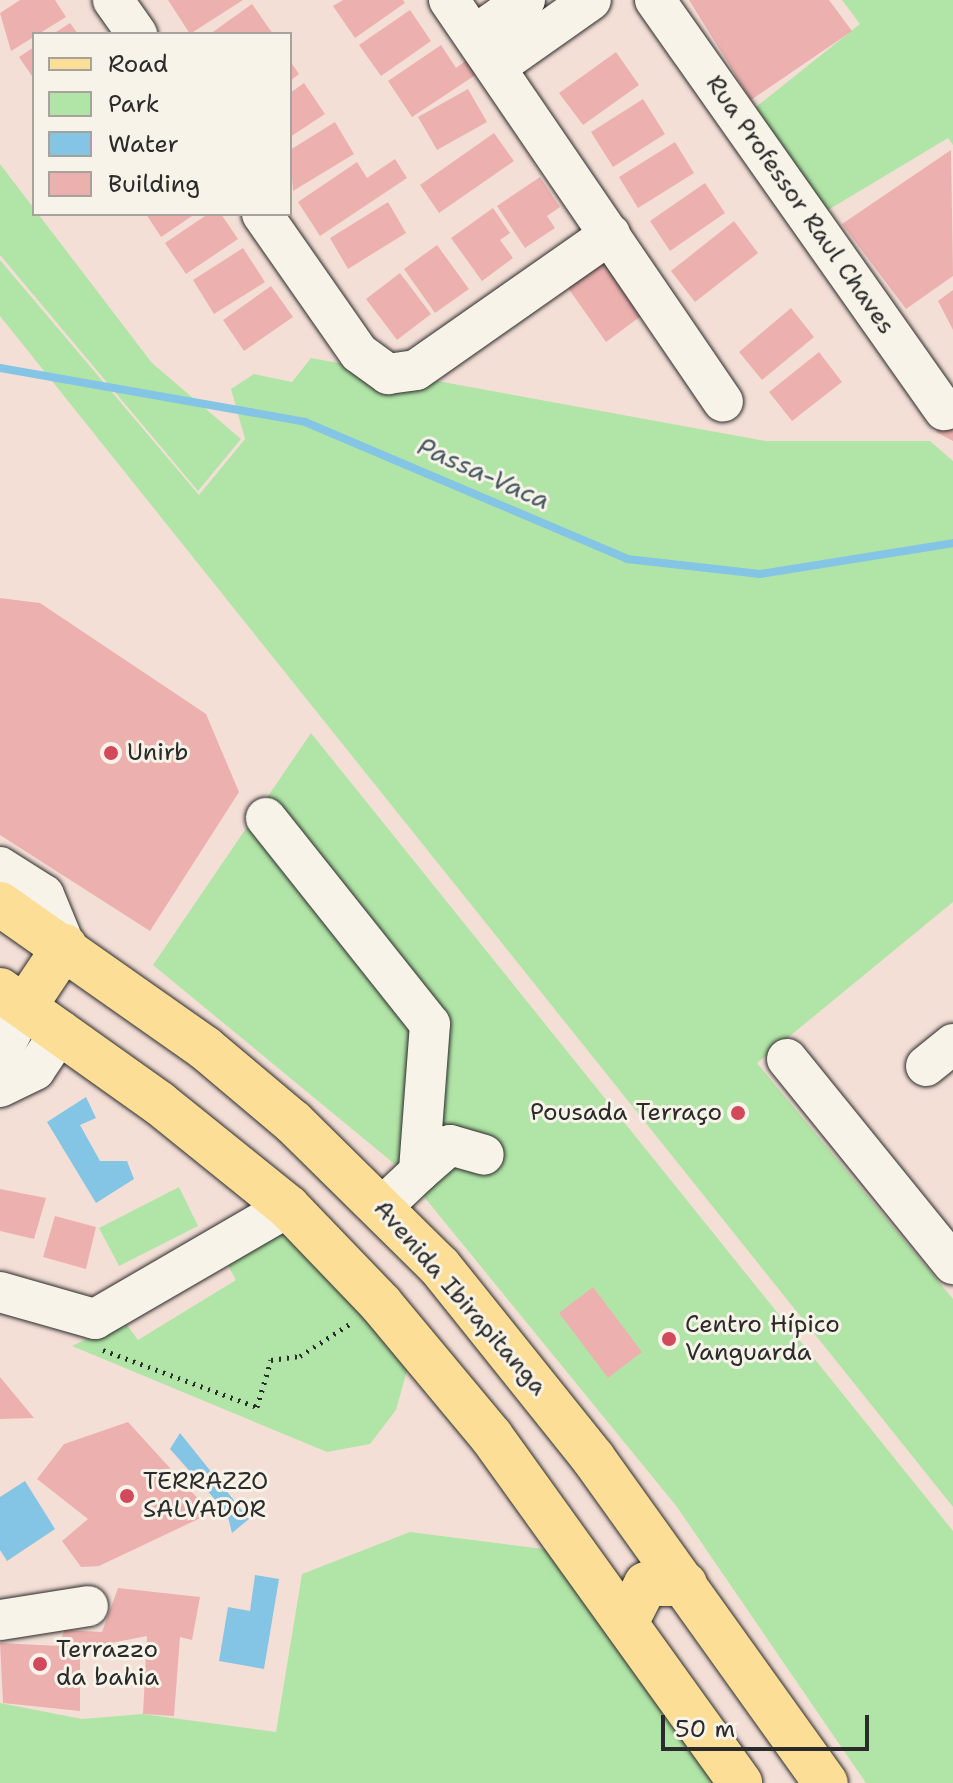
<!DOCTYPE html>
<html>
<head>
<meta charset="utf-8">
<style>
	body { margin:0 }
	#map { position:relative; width:953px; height:1783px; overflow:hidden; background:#f4dfd7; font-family:"Shantell Sans",sans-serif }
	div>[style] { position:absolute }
	.green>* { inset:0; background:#b1e5a7 }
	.water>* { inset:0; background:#84c4e4 }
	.stream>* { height:8px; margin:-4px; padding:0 4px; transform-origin:4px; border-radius:4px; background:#84c4e4 }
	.building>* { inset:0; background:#ecb1af }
	.path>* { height:5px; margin-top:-2.5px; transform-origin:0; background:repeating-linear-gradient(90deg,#2b2b2b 0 2px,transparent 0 8px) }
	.roads { filter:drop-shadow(0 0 2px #2b2b2b) drop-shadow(0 0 2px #2b2b2b) }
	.minor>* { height:40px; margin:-20px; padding:0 20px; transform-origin:20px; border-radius:20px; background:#f7f3e8 }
	.major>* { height:44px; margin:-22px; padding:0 22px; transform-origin:22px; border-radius:22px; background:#fcde96 }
	.dots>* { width:22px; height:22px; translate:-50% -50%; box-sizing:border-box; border:4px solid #f7f3e8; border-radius:50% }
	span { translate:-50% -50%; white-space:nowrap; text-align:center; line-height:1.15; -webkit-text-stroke:6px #f7f3e8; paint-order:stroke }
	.street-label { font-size:24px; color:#2b2b2b }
	.poi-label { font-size:24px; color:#2b2b2b }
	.left { translate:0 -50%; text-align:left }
	.right { translate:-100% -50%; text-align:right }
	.water-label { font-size:26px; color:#465962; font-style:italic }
	.legend { position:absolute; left:32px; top:32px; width:260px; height:184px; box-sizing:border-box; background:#f7f3e8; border:2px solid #a5a39c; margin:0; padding:10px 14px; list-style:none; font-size:24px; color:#2b2b2b }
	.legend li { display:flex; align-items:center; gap:16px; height:40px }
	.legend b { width:40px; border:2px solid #a5a39c }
	.scale { position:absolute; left:661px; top:1715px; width:208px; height:36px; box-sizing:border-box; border:4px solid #2b2b2b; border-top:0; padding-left:10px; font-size:24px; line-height:28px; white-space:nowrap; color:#2b2b2b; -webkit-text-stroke:6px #f7f3e8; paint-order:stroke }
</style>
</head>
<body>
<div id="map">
	<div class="green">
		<div style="clip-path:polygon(842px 0,953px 0,953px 145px,948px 138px,823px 213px,751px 111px,860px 24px)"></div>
		<div style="clip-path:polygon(0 164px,152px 363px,241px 439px,198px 491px,0 255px)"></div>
		<div style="clip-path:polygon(0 260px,199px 495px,245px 439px,231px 389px,254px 374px,292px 382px,311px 358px,766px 441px,930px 441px,953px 461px,953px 902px,757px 1063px,953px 1299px,953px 1507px,0 316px)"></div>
		<div style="clip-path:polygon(311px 733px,953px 1531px,953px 1783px,866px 1783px,677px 1507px,403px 1171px,153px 965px)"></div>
		<div style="clip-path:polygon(179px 1187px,198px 1226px,119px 1266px,99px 1228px)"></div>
		<div style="clip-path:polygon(286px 1232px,300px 1232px,408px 1367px,396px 1410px,370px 1444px,327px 1452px,72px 1346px,124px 1321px,138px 1340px,236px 1280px,226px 1262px)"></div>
		<div style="clip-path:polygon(410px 1532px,551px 1550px,716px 1783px,0 1783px,0 1703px,82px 1719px,143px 1714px,276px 1732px,302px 1574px)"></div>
	</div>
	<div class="water">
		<div style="clip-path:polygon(86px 1097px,96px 1118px,80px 1125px,100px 1161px,127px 1161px,134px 1179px,96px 1203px,47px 1122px)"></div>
		<div style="clip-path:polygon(180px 1433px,249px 1519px,232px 1533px,227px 1513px,170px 1449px)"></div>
		<div style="clip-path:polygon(25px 1481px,55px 1529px,7px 1561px,0 1550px,0 1497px)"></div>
		<div style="clip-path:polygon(255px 1575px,279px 1579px,264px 1669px,219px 1661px,228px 1607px,250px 1611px)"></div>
	</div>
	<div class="stream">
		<div style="left:0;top:368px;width:310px;rotate:10deg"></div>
		<div style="left:305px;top:422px;width:350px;rotate:23deg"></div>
		<div style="left:627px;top:559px;width:134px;rotate:6.4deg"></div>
		<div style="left:760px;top:574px;width:195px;rotate:-9.1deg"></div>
	</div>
	<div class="building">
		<div style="clip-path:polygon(20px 0,55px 0,66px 17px,11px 51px,0 13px)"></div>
		<div style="clip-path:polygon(168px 0,243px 0,190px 34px)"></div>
		<div style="clip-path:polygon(343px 0,403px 0,405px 3px,355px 38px,333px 6px)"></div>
		<div style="clip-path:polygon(689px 0,829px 0,852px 31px,751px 100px)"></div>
		<div style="clip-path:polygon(252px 4px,273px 34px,210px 34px)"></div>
		<div style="clip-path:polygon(410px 10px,431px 41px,381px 76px,359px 45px)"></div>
		<div style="clip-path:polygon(70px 23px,78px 34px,53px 34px)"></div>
		<div style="clip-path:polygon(441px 45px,456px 68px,468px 59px,477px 74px,412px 117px,388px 81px)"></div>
		<div style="clip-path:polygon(34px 47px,34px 79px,19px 57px)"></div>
		<div style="clip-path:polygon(616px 52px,639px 85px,583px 125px,559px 93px)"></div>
		<div style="clip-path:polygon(290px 61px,299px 74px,290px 81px)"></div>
		<div style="clip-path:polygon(304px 83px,325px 114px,290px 137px,290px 93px)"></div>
		<div style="clip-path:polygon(468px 89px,487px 122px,437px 150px,418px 117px)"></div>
		<div style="clip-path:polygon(643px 99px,665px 134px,613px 167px,591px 132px)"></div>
		<div style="clip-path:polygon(335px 122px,354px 154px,293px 191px,290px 150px)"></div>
		<div style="clip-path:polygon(494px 133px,514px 161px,439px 213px,420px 185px)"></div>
		<div style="clip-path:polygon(675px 142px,694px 173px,638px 208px,619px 177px)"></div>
		<div style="clip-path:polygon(951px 150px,953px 276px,906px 309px,842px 224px)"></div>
		<div style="clip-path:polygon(395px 159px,407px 178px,320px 236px,298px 202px,357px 162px,367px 178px)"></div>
		<div style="clip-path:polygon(540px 177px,560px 207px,547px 216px,555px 228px,525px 248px,497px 206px)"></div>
		<div style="clip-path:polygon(705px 183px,725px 213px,670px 251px,650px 221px)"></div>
		<div style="clip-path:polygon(388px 202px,406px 233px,348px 269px,330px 238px)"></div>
		<div style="clip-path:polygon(493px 208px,510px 233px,500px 240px,513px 258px,482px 281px,451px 238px)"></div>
		<div style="clip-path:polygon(146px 214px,195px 214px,161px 237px)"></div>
		<div style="clip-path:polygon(208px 214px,221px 214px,238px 239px,186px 274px,165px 243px)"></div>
		<div style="clip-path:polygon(734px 221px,758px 253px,695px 302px,671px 271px)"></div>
		<div style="clip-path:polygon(437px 245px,469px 289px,435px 313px,404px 269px)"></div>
		<div style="clip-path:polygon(243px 248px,265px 282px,214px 314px,193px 280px)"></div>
		<div style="clip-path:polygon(605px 256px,645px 313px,606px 342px,566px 285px)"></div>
		<div style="clip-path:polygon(400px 273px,431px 314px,397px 340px,366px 299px)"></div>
		<div style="clip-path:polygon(271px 286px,293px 317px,244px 351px,223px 320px)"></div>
		<div style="clip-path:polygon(953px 290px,953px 330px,938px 301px)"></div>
		<div style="clip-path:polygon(791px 308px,814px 337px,762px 380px,739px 352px)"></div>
		<div style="clip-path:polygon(819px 352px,842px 382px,792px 421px,769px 392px)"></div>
		<div style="clip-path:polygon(953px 408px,953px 441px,936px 432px)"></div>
		<div style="clip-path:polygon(0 598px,40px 603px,206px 714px,239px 792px,150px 931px,0 835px)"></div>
		<div style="clip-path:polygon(0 1189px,46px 1198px,34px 1239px,0 1231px)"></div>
		<div style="clip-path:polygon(55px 1216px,96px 1227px,86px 1269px,43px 1257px)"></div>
		<div style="clip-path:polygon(593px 1287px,642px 1352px,608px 1378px,559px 1313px)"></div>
		<div style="clip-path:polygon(0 1377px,34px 1418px,0 1419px)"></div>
		<div style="clip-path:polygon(128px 1422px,211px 1513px,99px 1566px,81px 1567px,62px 1541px,88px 1519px,37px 1479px,64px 1444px)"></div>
		<div style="clip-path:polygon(118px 1588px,200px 1597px,192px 1640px,180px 1637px,174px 1716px,143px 1714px,147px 1636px,80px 1649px,80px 1711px,3px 1703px,0 1643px,60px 1646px,64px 1630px,102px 1632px)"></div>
	</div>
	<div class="path">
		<div style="left:103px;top:1350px;width:164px;rotate:20.3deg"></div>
		<div style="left:257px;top:1407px;width:49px;rotate:-73.4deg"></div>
		<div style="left:271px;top:1360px;width:29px;rotate:-8deg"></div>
		<div style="left:300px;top:1356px;width:63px;rotate:-32.7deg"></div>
	</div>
	<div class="roads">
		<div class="minor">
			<div style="left:113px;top:0;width:42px;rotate:54.8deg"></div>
			<div style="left:449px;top:0;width:486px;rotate:55.7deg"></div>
			<div style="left:655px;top:0;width:502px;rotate:54.82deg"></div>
			<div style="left:475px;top:35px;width:61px;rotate:-35deg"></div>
			<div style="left:496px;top:67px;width:116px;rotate:-35.2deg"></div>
			<div style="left:262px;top:214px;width:169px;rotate:55.1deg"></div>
			<div style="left:359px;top:353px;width:36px;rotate:36deg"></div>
			<div style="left:388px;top:374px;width:28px;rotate:-8deg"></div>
			<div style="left:416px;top:370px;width:237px;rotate:-35deg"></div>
			<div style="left:266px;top:818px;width:263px;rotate:51.5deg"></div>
			<div style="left:430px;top:1024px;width:148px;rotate:94.3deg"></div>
			<div style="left:419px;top:1172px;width:51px;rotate:136.6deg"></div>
			<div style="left:0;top:867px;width:52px;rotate:32.5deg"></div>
			<div style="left:44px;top:895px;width:55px;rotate:67.6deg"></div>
			<div style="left:0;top:1055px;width:55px;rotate:-63deg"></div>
			<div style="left:787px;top:1059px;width:264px;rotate:51deg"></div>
			<div style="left:926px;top:1066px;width:35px;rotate:-39deg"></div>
			<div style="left:0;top:1087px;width:39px;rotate:-26deg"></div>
			<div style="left:35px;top:1070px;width:47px;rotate:-56.3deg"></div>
			<div style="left:419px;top:1172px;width:41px;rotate:-41.1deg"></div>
			<div style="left:450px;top:1145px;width:35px;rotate:16deg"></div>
			<div style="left:0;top:1292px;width:99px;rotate:15.9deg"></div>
			<div style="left:95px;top:1319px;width:223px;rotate:-30.1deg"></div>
			<div style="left:0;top:1620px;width:89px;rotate:-9deg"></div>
		</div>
		<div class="major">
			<div style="left:0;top:904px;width:251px;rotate:35.1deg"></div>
			<div style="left:205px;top:1048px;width:115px;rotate:40.1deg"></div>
			<div style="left:293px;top:1122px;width:206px;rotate:44.6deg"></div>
			<div style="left:440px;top:1267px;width:245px;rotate:51.3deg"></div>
			<div style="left:593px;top:1458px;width:400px;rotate:54.4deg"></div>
			<div style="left:0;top:990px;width:195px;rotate:35.4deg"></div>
			<div style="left:159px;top:1103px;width:166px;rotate:38.9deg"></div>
			<div style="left:288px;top:1207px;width:134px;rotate:46.2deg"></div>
			<div style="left:381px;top:1304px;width:172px;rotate:50.2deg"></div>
			<div style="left:491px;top:1436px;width:427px;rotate:54.3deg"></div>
			<div style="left:25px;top:1006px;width:72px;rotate:-56.3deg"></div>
			<div style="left:626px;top:1623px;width:44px;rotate:-62.9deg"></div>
			<div style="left:646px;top:1584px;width:39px"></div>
		</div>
	</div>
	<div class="dots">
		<div style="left:111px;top:753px;background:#d1495b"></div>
		<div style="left:738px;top:1113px;background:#d1495b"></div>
		<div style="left:669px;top:1339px;background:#d1495b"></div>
		<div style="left:127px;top:1496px;background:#d1495b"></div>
		<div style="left:40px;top:1664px;background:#d1495b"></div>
	</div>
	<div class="street-label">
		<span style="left:800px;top:205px;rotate:55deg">Rua Professor Raul Chaves</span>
		<span style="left:460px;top:1298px;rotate:49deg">Avenida Ibirapitanga</span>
	</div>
	<div class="poi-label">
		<span class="left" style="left:127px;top:753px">Unirb</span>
		<span class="right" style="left:722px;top:1113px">Pousada Terraço</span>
		<span class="left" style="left:685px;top:1339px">Centro Hípico<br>Vanguarda</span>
		<span class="left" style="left:143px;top:1496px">TERRAZZO<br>SALVADOR</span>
		<span class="left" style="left:56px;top:1664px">Terrazzo<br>da bahia</span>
	</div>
	<div class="water-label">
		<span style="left:484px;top:473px;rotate:24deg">Passa-Vaca</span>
	</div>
	<ul class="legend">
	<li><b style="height:10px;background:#fcde96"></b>Road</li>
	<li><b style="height:22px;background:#b1e5a7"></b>Park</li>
	<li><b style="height:22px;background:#84c4e4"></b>Water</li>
	<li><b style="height:22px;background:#ecb1af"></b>Building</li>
	</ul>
	<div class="scale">50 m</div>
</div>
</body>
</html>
